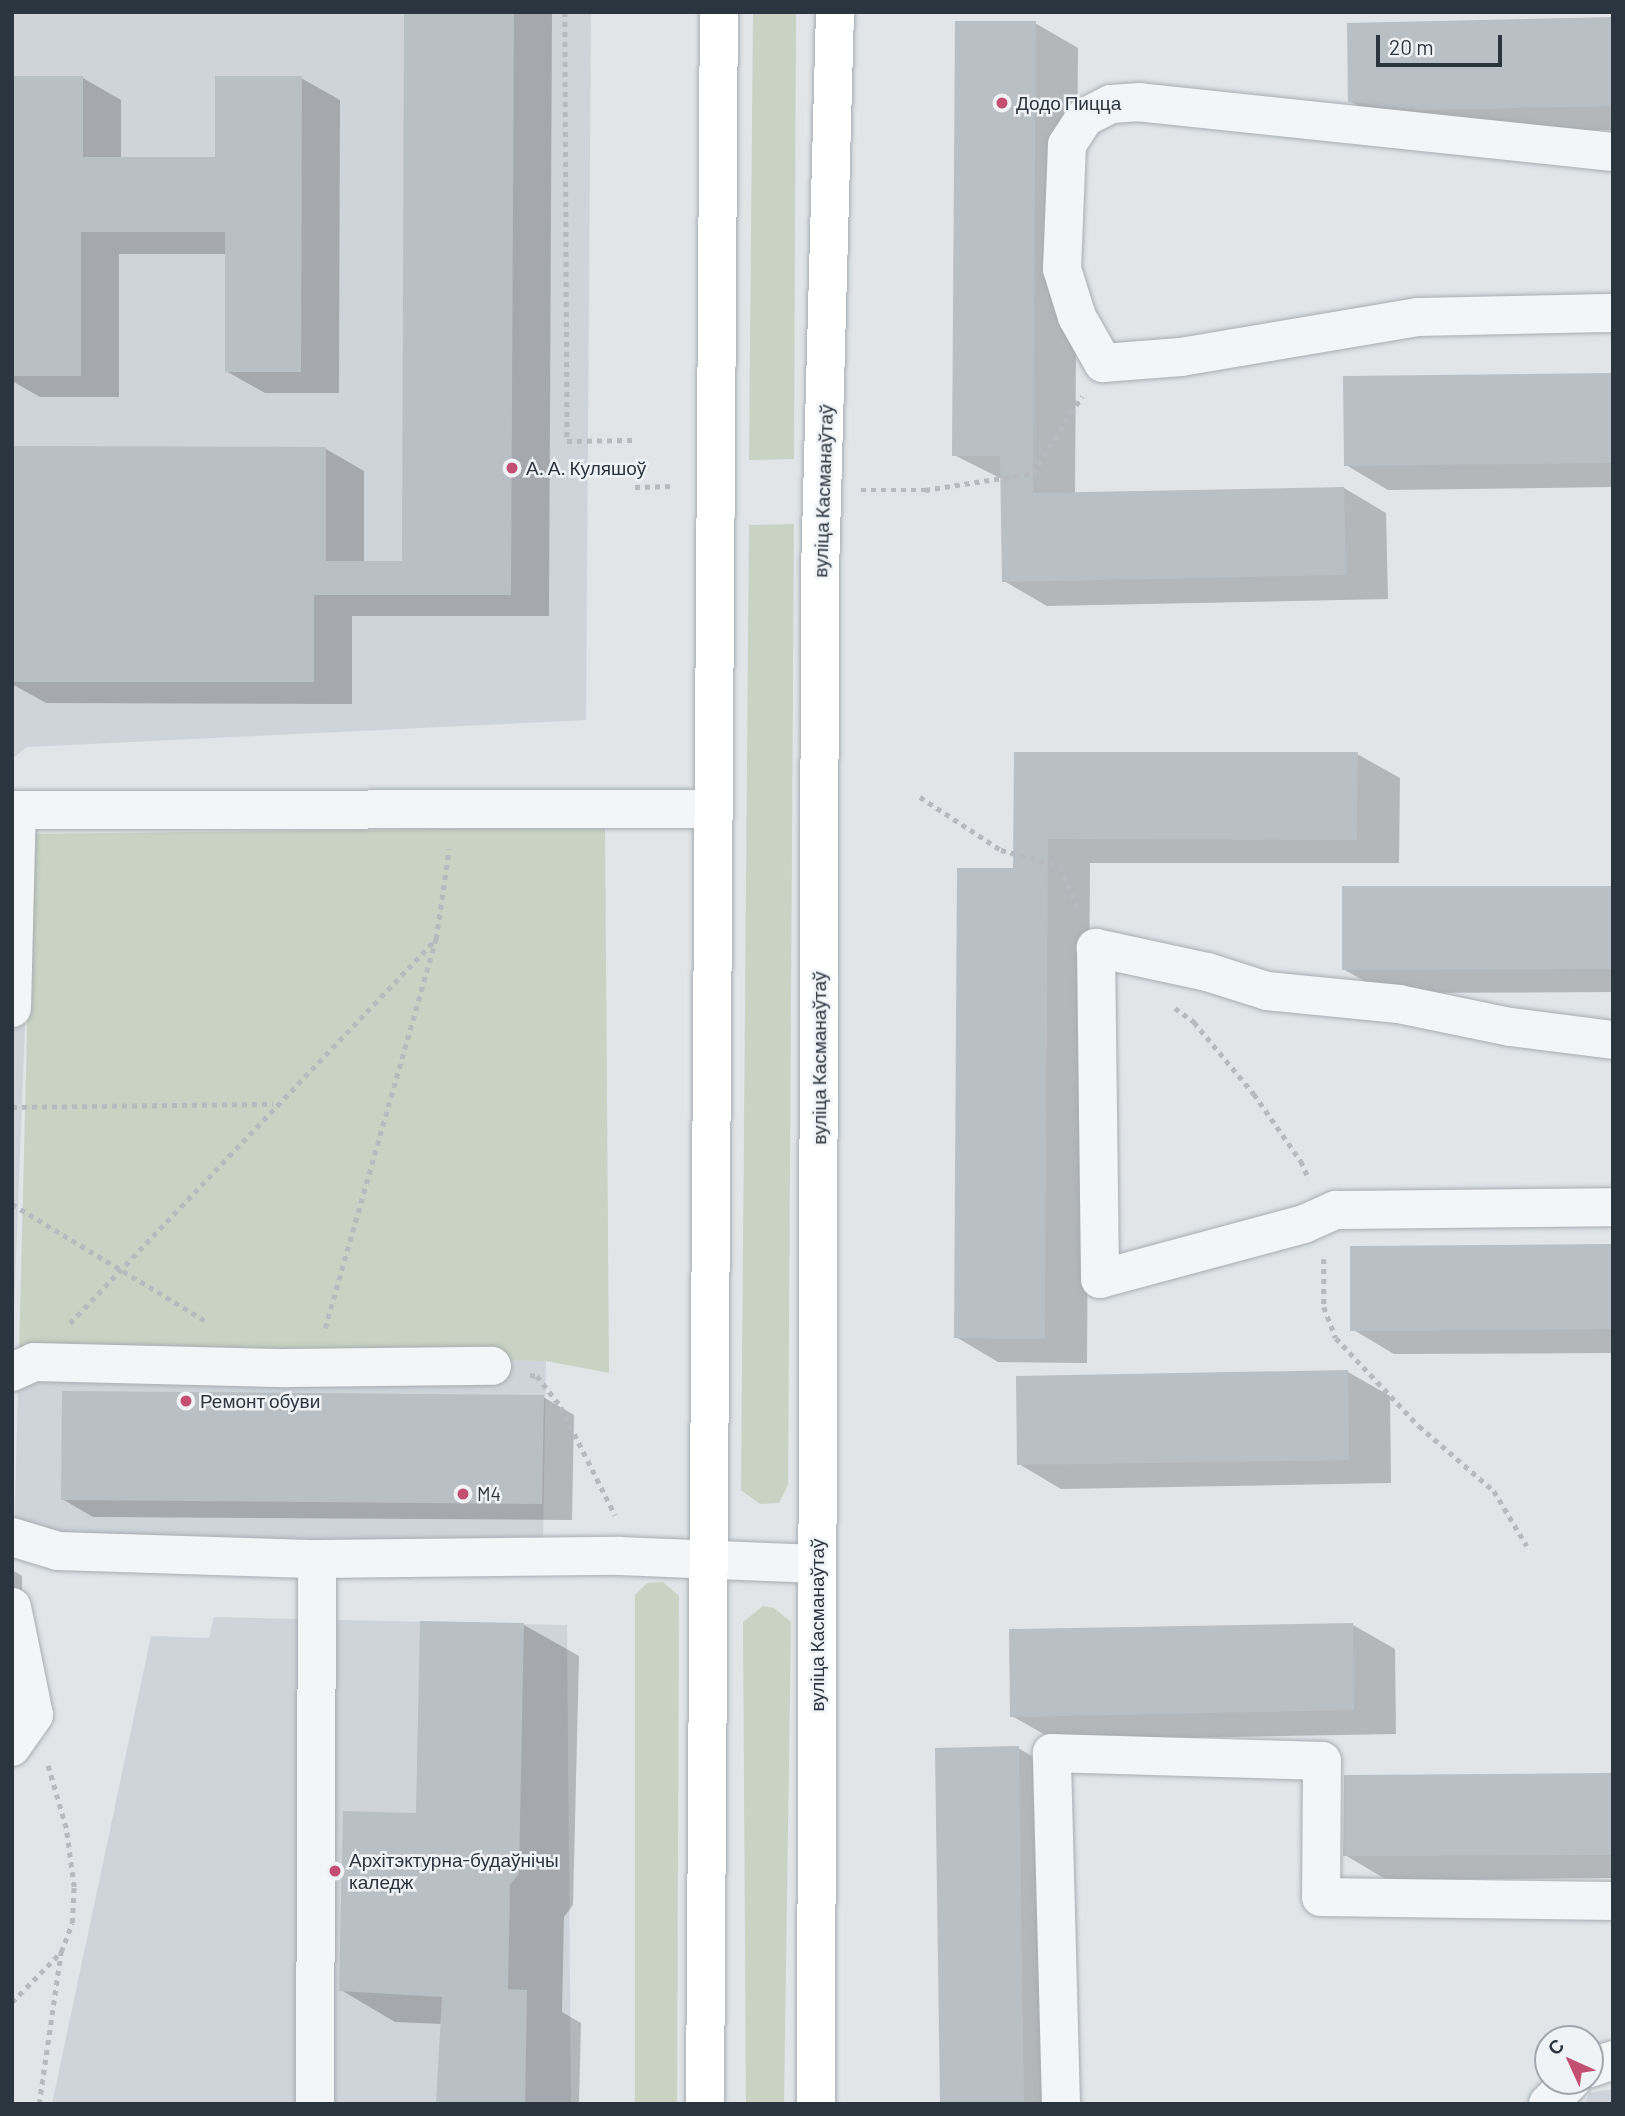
<!DOCTYPE html>
<html>
<head>
<meta charset="utf-8">
<style>
	body { margin:0 }
	#map { position:relative; width:1625px; height:2116px; overflow:hidden; background:#e1e5e8; font-family:Barlow,sans-serif }
	div>[style] { position:absolute }
	.built>* { inset:0; background:#cfd4da }
	.green>* { inset:0; background:#c9d2c3 }
	.shadow>* { inset:0; background:#0003 }
	.building>* { inset:0; background:#b8bfc5 }
	.path>* { height:4.5px; margin-top:-2.25px; transform-origin:0; background:repeating-linear-gradient(90deg,#b7bbc0 0 5px,transparent 0 10px) }
	.roads { filter:drop-shadow(0 0 2px #a7adb2) drop-shadow(0 0 2px #a7adb2) }
	.minor>* { height:38px; margin:-19px; padding:0 19px; transform-origin:19px; border-radius:19px; background:#f3f5f7 }
	.major>* { height:38px; margin:-19px; padding:0 19px; transform-origin:19px; border-radius:19px; background:#fff }
	.dots>* { width:19px; height:19px; translate:-50% -50%; box-sizing:border-box; border:4px solid #f0f3f6; border-radius:50% }
	span { translate:-50% -50%; white-space:nowrap; text-align:center; line-height:1.15; -webkit-text-stroke:5px #f0f3f6; paint-order:stroke }
	.poi-label { font-size:19px; color:#2b353f }
	.left { translate:0 -50%; text-align:left }
	.street-label { font-size:19px; color:#2b353f }
	.frame { position:absolute; inset:0; border:14px solid #2b353f; pointer-events:none }
	.north { position:absolute; left:1534px; top:2025px; width:70px; height:70px; box-sizing:border-box; background:#f0f3f6; border:2px solid #a1a7ad; border-radius:50%; rotate:315deg; font-size:19px; font-weight:700; line-height:28px; text-align:center; color:#2b353f }
	.north::after { content:''; display:block; margin:auto; width:24px; height:32px; background:#c35072; clip-path:polygon(50% 0,100% 100%,50% 72%,0 100%) }
	.scale { position:absolute; left:1376px; top:35px; width:126px; height:32px; box-sizing:border-box; border:4px solid #2b353f; border-top:0; padding-left:9px; font-size:21px; line-height:24px; white-space:nowrap; color:#2b353f; -webkit-text-stroke:5px #f0f3f6; paint-order:stroke }
</style>
</head>
<body>
<div id="map">
	<div class="built">
		<div style="clip-path:polygon(12px 12px,591px 12px,586px 720px,27px 747px,12px 759px)"></div>
		<div style="clip-path:polygon(12px 868px,31px 869px,12px 1363px)"></div>
		<div style="clip-path:polygon(19px 1354px,546px 1361px,543px 1545px,14px 1540px)"></div>
		<div style="clip-path:polygon(214px 1617px,567px 1625px,571px 2104px,52px 2104px,151px 1636px,209px 1638px)"></div>
		<div style="clip-path:polygon(1613px 2089px,1613px 2104px,1585px 2104px,1589px 2093px)"></div>
	</div>
	<div class="green">
		<div style="clip-path:polygon(753px 12px,796px 12px,794px 459px,749px 460px)"></div>
		<div style="clip-path:polygon(794px 524px,788px 1485px,779px 1503px,760px 1504px,741px 1490px,749px 525px)"></div>
		<div style="clip-path:polygon(605px 827px,609px 1373px,546px 1361px,19px 1354px,32px 834px)"></div>
		<div style="clip-path:polygon(663px 1582px,679px 1596px,677px 2104px,635px 2104px,635px 1595px,647px 1583px)"></div>
		<div style="clip-path:polygon(763px 1606px,774px 1608px,791px 1622px,784px 2104px,746px 2104px,743px 1622px)"></div>
	</div>
	<div class="shadow">
		<div style="clip-path:polygon(405px 12px,552px 12px,549px 616px,352px 616px,352px 704px,46px 703px,12px 684px,12px 448px,326px 449px,364px 471px,364px 562px,403px 563px)"></div>
		<div style="clip-path:polygon(1613px 19px,1613px 130px,1466px 133px,1392px 126px,1350px 101px)"></div>
		<div style="clip-path:polygon(1035px 23px,1078px 48px,1075px 494px,1344px 488px,1386px 513px,1388px 599px,1047px 606px,1004px 581px,1002px 479px,954px 455px)"></div>
		<div style="clip-path:polygon(12px 78px,83px 78px,121px 100px,121px 159px,217px 158px,301px 78px,340px 100px,339px 393px,265px 393px,226px 371px,227px 254px,119px 254px,119px 397px,40px 397px,12px 381px)"></div>
		<div style="clip-path:polygon(1613px 374px,1613px 487px,1388px 490px,1346px 465px)"></div>
		<div style="clip-path:polygon(1015px 753px,1357px 754px,1400px 778px,1399px 863px,1090px 863px,1087px 1363px,998px 1362px,956px 1337px,1015px 870px)"></div>
		<div style="clip-path:polygon(1613px 887px,1613px 992px,1386px 993px,1343px 969px)"></div>
		<div style="clip-path:polygon(1613px 1246px,1613px 1353px,1394px 1354px,1352px 1329px)"></div>
		<div style="clip-path:polygon(1348px 1372px,1390px 1396px,1391px 1483px,1061px 1489px,1019px 1464px)"></div>
		<div style="clip-path:polygon(543px 1397px,574px 1415px,572px 1520px,93px 1517px,62px 1499px)"></div>
		<div style="clip-path:polygon(12px 1570px,22px 1576px,23px 1681px,12px 1681px)"></div>
		<div style="clip-path:polygon(422px 1623px,524px 1625px,579px 1656px,573px 1905px,564px 1917px,562px 2012px,581px 2023px,579px 2104px,438px 2104px,442px 2024px,395px 2022px,341px 1990px,417px 1815px)"></div>
		<div style="clip-path:polygon(1353px 1625px,1395px 1649px,1396px 1734px,1054px 1740px,1012px 1716px)"></div>
		<div style="clip-path:polygon(1018px 1748px,1061px 1773px,1065px 2104px,941px 2104px)"></div>
		<div style="clip-path:polygon(1613px 1775px,1613px 1878px,1387px 1880px,1345px 1855px)"></div>
	</div>
	<div class="building">
		<div style="clip-path:polygon(404px 12px,514px 12px,511px 595px,314px 595px,314px 682px,12px 682px,12px 446px,326px 447px,326px 561px,402px 561px)"></div>
		<div style="clip-path:polygon(1613px 17px,1613px 106px,1423px 110px,1348px 102px,1347px 23px)"></div>
		<div style="clip-path:polygon(955px 21px,1036px 21px,1033px 493px,1344px 487px,1346px 575px,1002px 582px,1000px 456px,952px 456px)"></div>
		<div style="clip-path:polygon(12px 76px,83px 76px,83px 157px,215px 157px,215px 76px,302px 76px,301px 372px,225px 372px,225px 232px,81px 232px,81px 376px,12px 376px)"></div>
		<div style="clip-path:polygon(1613px 373px,1613px 463px,1344px 466px,1343px 376px)"></div>
		<div style="clip-path:polygon(1014px 752px,1358px 752px,1357px 840px,1048px 839px,1045px 1339px,954px 1338px,957px 868px,1013px 868px)"></div>
		<div style="clip-path:polygon(1342px 886px,1613px 886px,1613px 969px,1342px 970px)"></div>
		<div style="clip-path:polygon(1613px 1244px,1613px 1329px,1350px 1331px,1350px 1246px)"></div>
		<div style="clip-path:polygon(1348px 1370px,1349px 1460px,1017px 1465px,1016px 1376px)"></div>
		<div style="clip-path:polygon(62px 1391px,544px 1395px,542px 1504px,61px 1500px)"></div>
		<div style="clip-path:polygon(420px 1621px,524px 1623px,519px 1873px,510px 1885px,508px 1989px,527px 1990px,525px 2104px,436px 2104px,442px 1997px,339px 1991px,343px 1811px,416px 1813px)"></div>
		<div style="clip-path:polygon(1353px 1623px,1354px 1710px,1010px 1717px,1009px 1629px)"></div>
		<div style="clip-path:polygon(1019px 1746px,1024px 2104px,940px 2104px,935px 1748px)"></div>
		<div style="clip-path:polygon(1613px 1773px,1613px 1855px,1343px 1856px,1344px 1775px)"></div>
	</div>
	<div class="path">
		<div style="left:565px;top:12px;width:429px;rotate:89.7deg"></div>
		<div style="left:567px;top:441px;width:65px;rotate:-0.9deg"></div>
		<div style="left:635px;top:487px;width:40px;rotate:-1.4deg"></div>
		<div style="left:861px;top:490px;width:64px"></div>
		<div style="left:925px;top:490px;width:109px;rotate:-8.9deg"></div>
		<div style="left:1033px;top:473px;width:91px;rotate:-57.5deg"></div>
		<div style="left:920px;top:797px;width:97px;rotate:33.2deg"></div>
		<div style="left:1001px;top:850px;width:61px;rotate:15.2deg"></div>
		<div style="left:1060px;top:866px;width:51px;rotate:66.9deg"></div>
		<div style="left:1175px;top:1008px;width:24px;rotate:36deg"></div>
		<div style="left:1194px;top:1022px;width:94px;rotate:50.2deg"></div>
		<div style="left:1254px;top:1094px;width:82px;rotate:55deg"></div>
		<div style="left:1301px;top:1161px;width:20px;rotate:66deg"></div>
		<div style="left:12px;top:1107px;width:261px;rotate:-0.7deg"></div>
		<div style="left:12px;top:1204px;width:230px;rotate:31.1deg"></div>
		<div style="left:1324px;top:1259px;width:48px;rotate:90deg"></div>
		<div style="left:1324px;top:1307px;width:33px;rotate:69deg"></div>
		<div style="left:1336px;top:1338px;width:121px;rotate:46.7deg"></div>
		<div style="left:1419px;top:1426px;width:99px;rotate:40.9deg"></div>
		<div style="left:1494px;top:1491px;width:64px;rotate:59deg"></div>
		<div style="left:70px;top:1323px;width:530px;rotate:-46.37deg"></div>
		<div style="left:436px;top:939px;width:91px;rotate:-81.8deg"></div>
		<div style="left:325px;top:1328px;width:405px;rotate:-74.1deg"></div>
		<div style="left:530px;top:1375px;width:7px;rotate:8deg"></div>
		<div style="left:537px;top:1376px;width:39px;rotate:52deg"></div>
		<div style="left:561px;top:1407px;width:121px;rotate:63.4deg"></div>
		<div style="left:12px;top:2002px;width:70px;rotate:-45.6deg"></div>
		<div style="left:61px;top:1952px;width:31px;rotate:-69deg"></div>
		<div style="left:72px;top:1923px;width:36px;rotate:-87deg"></div>
		<div style="left:74px;top:1887px;width:60px;rotate:-97.7deg"></div>
		<div style="left:66px;top:1828px;width:65px;rotate:-106.2deg"></div>
		<div style="left:39px;top:2104px;width:154px;rotate:-81.8deg"></div>
	</div>
	<div class="roads">
		<div class="minor">
			<div style="left:1613px;top:152px;width:476px;rotate:-174deg"></div>
			<div style="left:1140px;top:102px;width:29px;rotate:176deg"></div>
			<div style="left:1111px;top:104px;width:29px;rotate:153deg"></div>
			<div style="left:1085px;top:117px;width:33px;rotate:123deg"></div>
			<div style="left:1067px;top:145px;width:124px;rotate:92.3deg"></div>
			<div style="left:1062px;top:269px;width:50px;rotate:72.6deg"></div>
			<div style="left:1077px;top:317px;width:53px;rotate:60.5deg"></div>
			<div style="left:1103px;top:363px;width:78px;rotate:-4.4deg"></div>
			<div style="left:1181px;top:357px;width:240px;rotate:-9.6deg"></div>
			<div style="left:1418px;top:317px;width:195px;rotate:-1.2deg"></div>
			<div style="left:12px;top:810px;width:700px;rotate:-0.08deg"></div>
			<div style="left:12px;top:1008px;width:198px;rotate:-88.6deg"></div>
			<div style="left:1613px;top:1040px;width:104px;rotate:-172.8deg"></div>
			<div style="left:1510px;top:1027px;width:113px;rotate:-168.3deg"></div>
			<div style="left:1399px;top:1004px;width:133px;rotate:-174.4deg"></div>
			<div style="left:1267px;top:991px;width:63px;rotate:-162.4deg"></div>
			<div style="left:1207px;top:972px;width:114px;rotate:-167.8deg"></div>
			<div style="left:1096px;top:948px;width:331px;rotate:89.3deg"></div>
			<div style="left:1100px;top:1279px;width:211px;rotate:-15.1deg"></div>
			<div style="left:1304px;top:1224px;width:35px;rotate:-24deg"></div>
			<div style="left:1336px;top:1210px;width:277px;rotate:-0.6deg"></div>
			<div style="left:12px;top:1372px;width:24px;rotate:-24deg"></div>
			<div style="left:34px;top:1362px;width:253px;rotate:1.4deg"></div>
			<div style="left:287px;top:1368px;width:205px;rotate:-0.6deg"></div>
			<div style="left:12px;top:1537px;width:48px;rotate:16.9deg"></div>
			<div style="left:58px;top:1551px;width:259px;rotate:1.8deg"></div>
			<div style="left:317px;top:1559px;width:302px;rotate:-0.6deg"></div>
			<div style="left:619px;top:1556px;width:198px;rotate:2.3deg"></div>
			<div style="left:12px;top:1607px;width:110px;rotate:78.5deg"></div>
			<div style="left:34px;top:1715px;width:39px;rotate:125deg"></div>
			<div style="left:1590px;top:2068px;width:24px;rotate:-19deg"></div>
			<div style="left:315px;top:2104px;width:545px;rotate:-89.79deg"></div>
			<div style="left:1061px;top:2104px;width:351px;rotate:-91.5deg"></div>
			<div style="left:1052px;top:1753px;width:270px;rotate:1.7deg"></div>
			<div style="left:1322px;top:1761px;width:136px;rotate:90.4deg"></div>
			<div style="left:1321px;top:1897px;width:292px;rotate:0.8deg"></div>
			<div style="left:1548px;top:2104px;width:33px;rotate:-45deg"></div>
		</div>
		<div class="major">
			<div style="left:705px;top:2104px;width:2092px;rotate:-89.62deg"></div>
			<div style="left:816px;top:2104px;width:1531px;rotate:-89.85deg"></div>
			<div style="left:820px;top:573px;width:561px;rotate:-88.47deg"></div>
		</div>
	</div>
	<div class="dots">
		<div style="left:1002px;top:103px;background:#c35072"></div>
		<div style="left:512px;top:468px;background:#c35072"></div>
		<div style="left:186px;top:1401px;background:#c35072"></div>
		<div style="left:463px;top:1494px;background:#c35072"></div>
		<div style="left:335px;top:1871px;background:#c35072"></div>
	</div>
	<div class="poi-label">
		<span class="left" style="left:1016px;top:103px">Додо Пицца</span>
		<span class="left" style="left:526px;top:468px">А. А. Куляшоў</span>
		<span class="left" style="left:200px;top:1401px">Ремонт обуви</span>
		<span class="left" style="left:477px;top:1494px">M4</span>
		<span class="left" style="left:349px;top:1871px">Архітэктурна-будаўнічы<br>каледж</span>
	</div>
	<div class="street-label">
		<span style="left:823px;top:491px;rotate:-88deg">вуліца Касманаўтаў</span>
		<span style="left:819px;top:1058px;rotate:-90deg">вуліца Касманаўтаў</span>
		<span style="left:817px;top:1625px;rotate:-90deg">вуліца Касманаўтаў</span>
	</div>
	<div class="frame"></div>
	<div class="north">С</div>
	<div class="scale">20 m</div>
</div>
</body>
</html>
